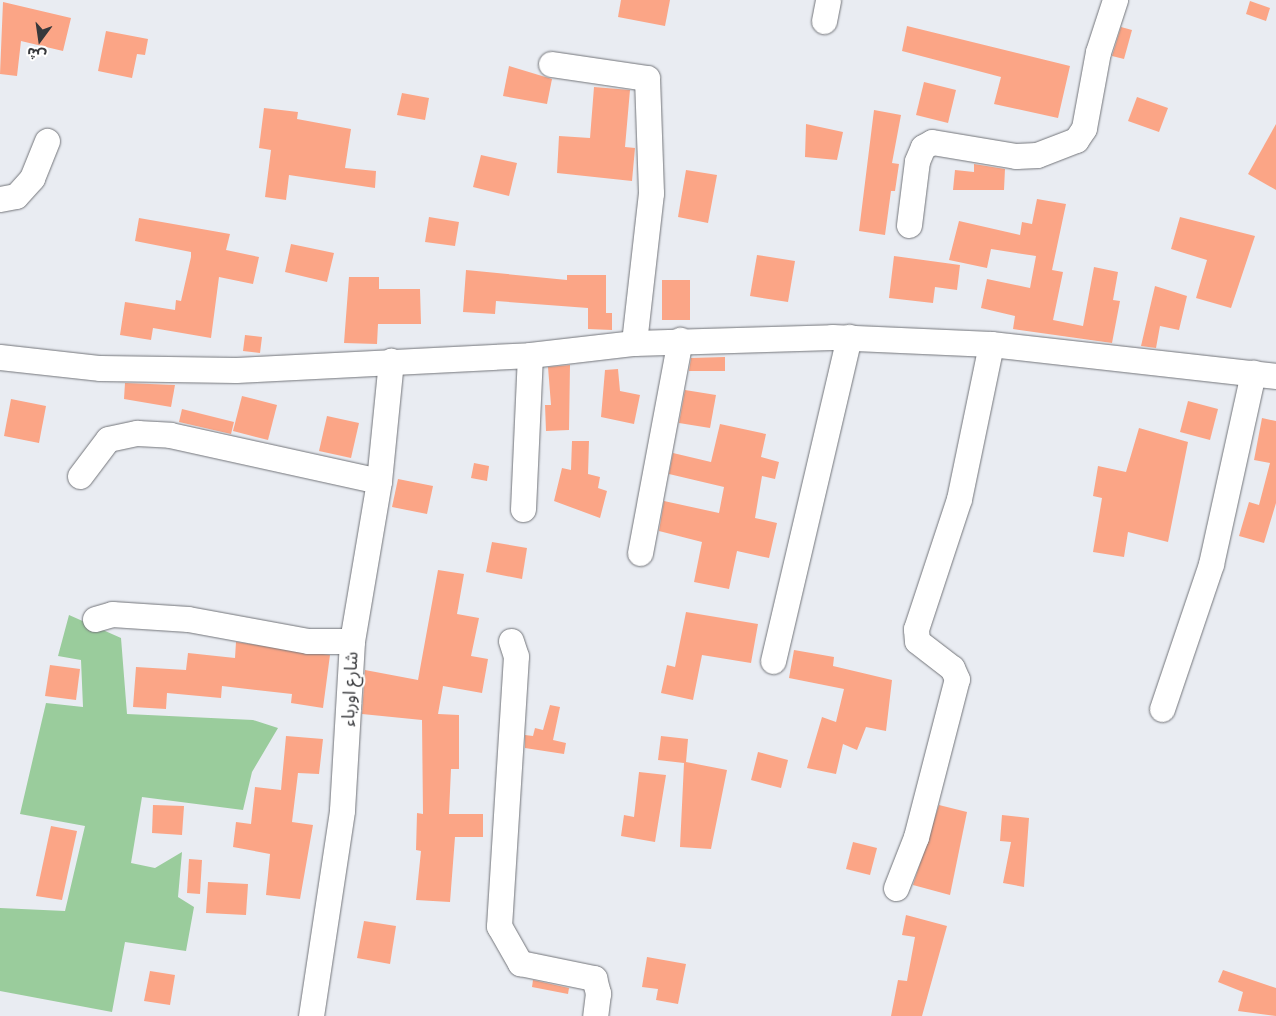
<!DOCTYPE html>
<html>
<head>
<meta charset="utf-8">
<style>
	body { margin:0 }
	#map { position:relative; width:1276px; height:1016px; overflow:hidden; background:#e9ecf2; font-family:Ubuntu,"Noto Sans Arabic",sans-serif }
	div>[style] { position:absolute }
	.green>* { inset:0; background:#9acc9c }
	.building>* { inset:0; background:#fba586 }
	.roads { filter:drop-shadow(0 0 1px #73757a) drop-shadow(0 0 1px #73757a) }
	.minor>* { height:25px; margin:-12.5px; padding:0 12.5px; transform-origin:12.5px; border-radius:12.5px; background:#fff }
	span { translate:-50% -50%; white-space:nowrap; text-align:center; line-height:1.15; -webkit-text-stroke:4px #fff; paint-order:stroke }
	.street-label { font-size:18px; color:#37383b }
	.north { position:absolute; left:15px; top:15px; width:50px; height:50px; -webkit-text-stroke:4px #fff; paint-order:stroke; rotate:194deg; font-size:14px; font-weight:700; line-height:20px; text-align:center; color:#37383b }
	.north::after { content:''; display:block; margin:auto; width:18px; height:22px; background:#37383b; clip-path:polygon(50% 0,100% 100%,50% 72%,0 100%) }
</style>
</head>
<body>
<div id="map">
	<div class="green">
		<div style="clip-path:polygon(69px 615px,121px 638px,127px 714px,253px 720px,278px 728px,252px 772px,243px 810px,142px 797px,131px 863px,155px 868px,182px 852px,178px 897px,194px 907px,186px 951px,125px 942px,112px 1012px,0 991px,0 908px,65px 911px,85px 826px,20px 814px,46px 703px,83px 707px,81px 660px,58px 656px)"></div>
	</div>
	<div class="building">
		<div style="clip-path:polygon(621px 0,670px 0,665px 26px,618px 17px)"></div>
		<div style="clip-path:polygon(1250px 1px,1270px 8px,1266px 21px,1246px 14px)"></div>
		<div style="clip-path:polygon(3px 2px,71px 18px,63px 51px,21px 41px,17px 76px,0 74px)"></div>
		<div style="clip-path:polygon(907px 26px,1070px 66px,1058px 118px,994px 104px,1001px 77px,902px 51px)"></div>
		<div style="clip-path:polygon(1121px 27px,1132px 30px,1124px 59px,1112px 56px)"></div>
		<div style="clip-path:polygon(106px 31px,148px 39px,145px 55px,137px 54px,132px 78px,98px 71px)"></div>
		<div style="clip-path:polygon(509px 66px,552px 79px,547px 104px,503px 96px)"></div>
		<div style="clip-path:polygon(924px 82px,956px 90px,948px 123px,916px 115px)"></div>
		<div style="clip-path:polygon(594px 87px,630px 90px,625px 147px,635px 148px,632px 181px,557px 173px,559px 136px,590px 138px)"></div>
		<div style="clip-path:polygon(402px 93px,429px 98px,425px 120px,397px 115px)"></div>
		<div style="clip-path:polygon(1137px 97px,1168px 108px,1159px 132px,1128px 121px)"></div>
		<div style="clip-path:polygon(264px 108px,298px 112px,297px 119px,351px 129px,345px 168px,376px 171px,375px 188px,289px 175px,286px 200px,265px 197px,271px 150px,259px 148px)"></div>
		<div style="clip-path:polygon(874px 110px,901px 115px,892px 163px,899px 164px,895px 191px,891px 191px,885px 235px,859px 231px)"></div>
		<div style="clip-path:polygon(806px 124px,843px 132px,837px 160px,805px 157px)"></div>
		<div style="clip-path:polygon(1276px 124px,1276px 190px,1248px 174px)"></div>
		<div style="clip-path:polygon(481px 155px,517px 163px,509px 196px,473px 187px)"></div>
		<div style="clip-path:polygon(974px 164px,1005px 169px,1004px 190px,953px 190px,955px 170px,974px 172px)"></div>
		<div style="clip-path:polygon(686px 170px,717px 175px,708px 223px,678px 217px)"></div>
		<div style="clip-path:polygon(1037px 199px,1066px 204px,1052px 270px,1063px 272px,1053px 320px,1083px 326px,1094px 267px,1118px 272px,1113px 300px,1120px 301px,1112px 343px,1013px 329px,1015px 316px,981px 308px,987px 279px,1030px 288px,1036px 256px,991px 249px,987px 268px,949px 260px,959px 221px,1020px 235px,1022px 222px,1032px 224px)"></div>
		<div style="clip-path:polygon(429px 217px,459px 222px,455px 246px,425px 242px)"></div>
		<div style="clip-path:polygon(1180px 217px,1255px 236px,1231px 308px,1196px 298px,1207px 260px,1171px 249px)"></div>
		<div style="clip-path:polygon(139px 218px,230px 234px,226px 250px,259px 257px,253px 284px,219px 277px,211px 338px,153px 328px,151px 340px,120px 335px,125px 302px,175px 310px,176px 300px,181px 301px,191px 257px,191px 252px,135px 241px)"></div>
		<div style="clip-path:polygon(291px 244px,334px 253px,327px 282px,285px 272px)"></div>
		<div style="clip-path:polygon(757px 255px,795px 261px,788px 302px,750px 296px)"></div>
		<div style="clip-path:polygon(894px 256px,960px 265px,957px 290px,935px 287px,933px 303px,889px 298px)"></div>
		<div style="clip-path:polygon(466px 270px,567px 280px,567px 275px,606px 275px,606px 313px,612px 313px,612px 330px,588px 329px,588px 308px,496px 301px,495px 314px,463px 312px)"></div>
		<div style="clip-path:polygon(349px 277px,379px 277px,379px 289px,420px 289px,421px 324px,378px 324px,377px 344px,344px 343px)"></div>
		<div style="clip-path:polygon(662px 280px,690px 280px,690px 320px,662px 320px)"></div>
		<div style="clip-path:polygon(1155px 286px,1187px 296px,1179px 330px,1160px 326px,1156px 348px,1141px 346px)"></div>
		<div style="clip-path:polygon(245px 335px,262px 337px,260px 353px,243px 351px)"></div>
		<div style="clip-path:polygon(725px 357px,725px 371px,689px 371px,691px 358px)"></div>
		<div style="clip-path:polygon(570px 365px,569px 430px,546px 431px,545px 405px,551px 405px,548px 367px)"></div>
		<div style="clip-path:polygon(618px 369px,620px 391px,640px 395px,634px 424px,601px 417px,605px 370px)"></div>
		<div style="clip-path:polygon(125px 383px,175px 385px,171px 407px,124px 399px)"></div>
		<div style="clip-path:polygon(685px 390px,716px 395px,710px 428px,679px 423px)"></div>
		<div style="clip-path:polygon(242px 396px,277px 405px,268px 440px,233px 431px)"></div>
		<div style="clip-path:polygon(11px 399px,46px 406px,39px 443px,4px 436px)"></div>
		<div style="clip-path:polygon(1188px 401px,1218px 409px,1210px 440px,1180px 432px)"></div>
		<div style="clip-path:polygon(182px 409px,234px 422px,231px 434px,179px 422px)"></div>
		<div style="clip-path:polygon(327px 416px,359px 423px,351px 458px,319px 451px)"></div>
		<div style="clip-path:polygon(1262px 418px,1276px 421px,1276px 503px,1264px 543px,1239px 536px,1249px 502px,1259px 505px,1270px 463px,1254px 460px)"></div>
		<div style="clip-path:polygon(720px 424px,766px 434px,761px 457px,779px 462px,775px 479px,762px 476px,755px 518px,777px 523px,769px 558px,737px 551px,729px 589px,694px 582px,702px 542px,659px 531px,664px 501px,719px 513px,724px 487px,669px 474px,673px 453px,711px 462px)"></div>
		<div style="clip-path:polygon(1139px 428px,1188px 442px,1168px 542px,1128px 532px,1124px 557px,1093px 552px,1102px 498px,1093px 496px,1098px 466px,1126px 472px)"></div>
		<div style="clip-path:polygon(572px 441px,589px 441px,588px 474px,600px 477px,598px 488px,607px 491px,600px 518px,554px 501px,562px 468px,571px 470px)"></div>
		<div style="clip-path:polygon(474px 463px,489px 466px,487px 481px,471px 478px)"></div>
		<div style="clip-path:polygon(398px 479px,433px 486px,427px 514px,392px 507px)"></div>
		<div style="clip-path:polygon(492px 542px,527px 548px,522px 579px,486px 572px)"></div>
		<div style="clip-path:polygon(438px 570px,464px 574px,457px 614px,479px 618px,471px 656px,488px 659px,482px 693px,443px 686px,438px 714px,459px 715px,459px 769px,451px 769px,449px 814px,483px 814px,483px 837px,455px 837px,450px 902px,416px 900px,421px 851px,416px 850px,417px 813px,423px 814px,422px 720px,362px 714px,365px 670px,418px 680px)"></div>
		<div style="clip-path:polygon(686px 612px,758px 624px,751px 663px,702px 655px,693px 700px,661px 693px,667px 665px,675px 667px)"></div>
		<div style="clip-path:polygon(236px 642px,330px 655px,323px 708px,291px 703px,292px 694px,222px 686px,221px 698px,167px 693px,166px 709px,133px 707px,136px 667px,186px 670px,188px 653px,235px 658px)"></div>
		<div style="clip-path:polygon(794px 650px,834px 657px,833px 666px,892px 680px,886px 731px,866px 727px,857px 750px,843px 744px,836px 774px,807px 768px,822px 717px,836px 722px,844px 689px,789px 678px)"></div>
		<div style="clip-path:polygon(50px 665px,80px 669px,76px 700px,45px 696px)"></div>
		<div style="clip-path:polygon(550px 705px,560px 707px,553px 740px,566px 743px,564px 754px,525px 748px,525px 735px,533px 736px,535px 728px,543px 730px)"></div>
		<div style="clip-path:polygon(286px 736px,323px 739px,319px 774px,298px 773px,292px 822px,313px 825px,300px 899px,266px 895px,270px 854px,233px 847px,236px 822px,251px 824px,255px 787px,281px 790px)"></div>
		<div style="clip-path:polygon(661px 736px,688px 739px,686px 762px,727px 770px,711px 849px,680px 847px,684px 763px,658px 760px)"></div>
		<div style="clip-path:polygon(758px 752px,788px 760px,781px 788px,751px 780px)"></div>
		<div style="clip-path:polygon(639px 772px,666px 775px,655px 842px,621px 836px,624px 815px,634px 817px)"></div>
		<div style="clip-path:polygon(153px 805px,184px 806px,182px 835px,152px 833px)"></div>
		<div style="clip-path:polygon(939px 805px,967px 812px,950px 895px,913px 885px)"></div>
		<div style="clip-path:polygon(1002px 815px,1029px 818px,1024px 887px,1003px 883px,1011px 842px,1000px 841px)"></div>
		<div style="clip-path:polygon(51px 826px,77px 831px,62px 900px,36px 896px)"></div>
		<div style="clip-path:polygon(853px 842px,877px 848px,870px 875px,846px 869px)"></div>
		<div style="clip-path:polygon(189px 859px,202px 860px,200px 894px,187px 893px)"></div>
		<div style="clip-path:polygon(208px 882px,248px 884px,246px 915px,206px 913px)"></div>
		<div style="clip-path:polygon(906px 915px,947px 926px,922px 1016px,891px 1016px,898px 980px,907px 981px,915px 937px,902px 935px)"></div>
		<div style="clip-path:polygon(364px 921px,396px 926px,390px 964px,357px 958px)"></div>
		<div style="clip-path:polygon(647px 957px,686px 964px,678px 1004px,656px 1000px,658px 989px,642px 987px)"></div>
		<div style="clip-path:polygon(1223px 970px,1276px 988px,1276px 1016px,1238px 1011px,1243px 992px,1218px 982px)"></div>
		<div style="clip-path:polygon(150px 971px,175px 975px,170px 1005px,144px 1001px)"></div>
		<div style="clip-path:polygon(533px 980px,569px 988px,568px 994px,532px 987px)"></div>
	</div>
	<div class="roads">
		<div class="minor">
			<div style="left:824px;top:21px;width:21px;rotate:-79deg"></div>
			<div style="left:551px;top:64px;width:97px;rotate:8.3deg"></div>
			<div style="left:647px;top:78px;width:115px;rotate:88deg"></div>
			<div style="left:651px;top:193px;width:151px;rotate:96.5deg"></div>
			<div style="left:0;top:199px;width:16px;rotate:-11deg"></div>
			<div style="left:16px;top:196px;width:24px;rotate:-48deg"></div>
			<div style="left:32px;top:178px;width:40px;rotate:-68deg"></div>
			<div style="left:909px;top:225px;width:64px;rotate:-82.9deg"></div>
			<div style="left:917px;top:161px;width:15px;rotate:-67deg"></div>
			<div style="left:923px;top:147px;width:10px;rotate:-29deg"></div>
			<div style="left:932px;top:142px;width:85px;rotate:9.5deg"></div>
			<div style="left:1016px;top:156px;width:21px;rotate:-3deg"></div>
			<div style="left:1037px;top:155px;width:42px;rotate:-21deg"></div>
			<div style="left:1076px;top:140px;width:14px;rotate:-56deg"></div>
			<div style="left:1084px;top:128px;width:77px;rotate:-79.6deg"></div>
			<div style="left:1098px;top:52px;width:55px;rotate:-71.9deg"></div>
			<div style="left:0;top:357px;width:101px;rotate:6.3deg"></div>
			<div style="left:100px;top:368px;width:136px;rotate:0.8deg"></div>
			<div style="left:236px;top:370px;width:294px;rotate:-2.9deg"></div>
			<div style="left:530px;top:355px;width:105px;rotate:-6.6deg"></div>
			<div style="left:634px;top:343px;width:198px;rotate:-1.7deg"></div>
			<div style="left:832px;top:337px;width:159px;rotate:2.5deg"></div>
			<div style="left:991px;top:344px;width:287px;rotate:6.4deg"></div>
			<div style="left:80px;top:476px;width:46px;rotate:-52.9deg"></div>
			<div style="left:108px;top:439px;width:30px;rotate:-12deg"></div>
			<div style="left:137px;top:433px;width:33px;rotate:3deg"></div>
			<div style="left:170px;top:435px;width:214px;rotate:12.4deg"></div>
			<div style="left:523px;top:509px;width:154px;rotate:-87.4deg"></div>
			<div style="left:640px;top:553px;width:217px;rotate:-79.4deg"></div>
			<div style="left:95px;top:619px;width:18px;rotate:-16deg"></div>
			<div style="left:112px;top:614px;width:76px;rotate:3.8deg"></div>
			<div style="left:188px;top:619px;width:122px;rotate:10.4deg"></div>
			<div style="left:308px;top:641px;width:44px"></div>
			<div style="left:511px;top:641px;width:16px;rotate:72deg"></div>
			<div style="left:516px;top:656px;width:271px;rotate:93.6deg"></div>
			<div style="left:499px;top:926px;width:43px;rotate:60.4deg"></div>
			<div style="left:520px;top:963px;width:76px;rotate:11.5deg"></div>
			<div style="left:594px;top:978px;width:16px;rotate:75deg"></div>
			<div style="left:598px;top:993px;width:23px;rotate:97deg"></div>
			<div style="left:773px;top:661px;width:333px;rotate:-76.8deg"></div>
			<div style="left:1162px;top:709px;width:153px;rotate:-71.3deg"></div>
			<div style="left:1211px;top:564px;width:196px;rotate:-77.6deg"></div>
			<div style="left:896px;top:888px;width:55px;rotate:-68.6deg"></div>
			<div style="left:916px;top:837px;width:163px;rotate:-75.5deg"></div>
			<div style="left:957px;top:679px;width:12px;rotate:-114deg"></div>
			<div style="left:952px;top:668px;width:44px;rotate:-142.4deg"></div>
			<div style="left:917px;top:641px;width:12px;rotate:-95deg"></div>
			<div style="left:916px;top:629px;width:137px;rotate:-71.7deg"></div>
			<div style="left:959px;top:499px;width:158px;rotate:-78.3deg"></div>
			<div style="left:311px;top:1016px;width:208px;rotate:-81.4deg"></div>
			<div style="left:342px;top:810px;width:169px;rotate:-86.6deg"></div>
			<div style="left:352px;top:641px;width:162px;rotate:-80.4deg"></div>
			<div style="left:379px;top:481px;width:121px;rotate:-84.3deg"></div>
		</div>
	</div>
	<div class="street-label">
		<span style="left:349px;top:689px;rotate:-87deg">شارع اورباء</span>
	</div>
	<div class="north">ش</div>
</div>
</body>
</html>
